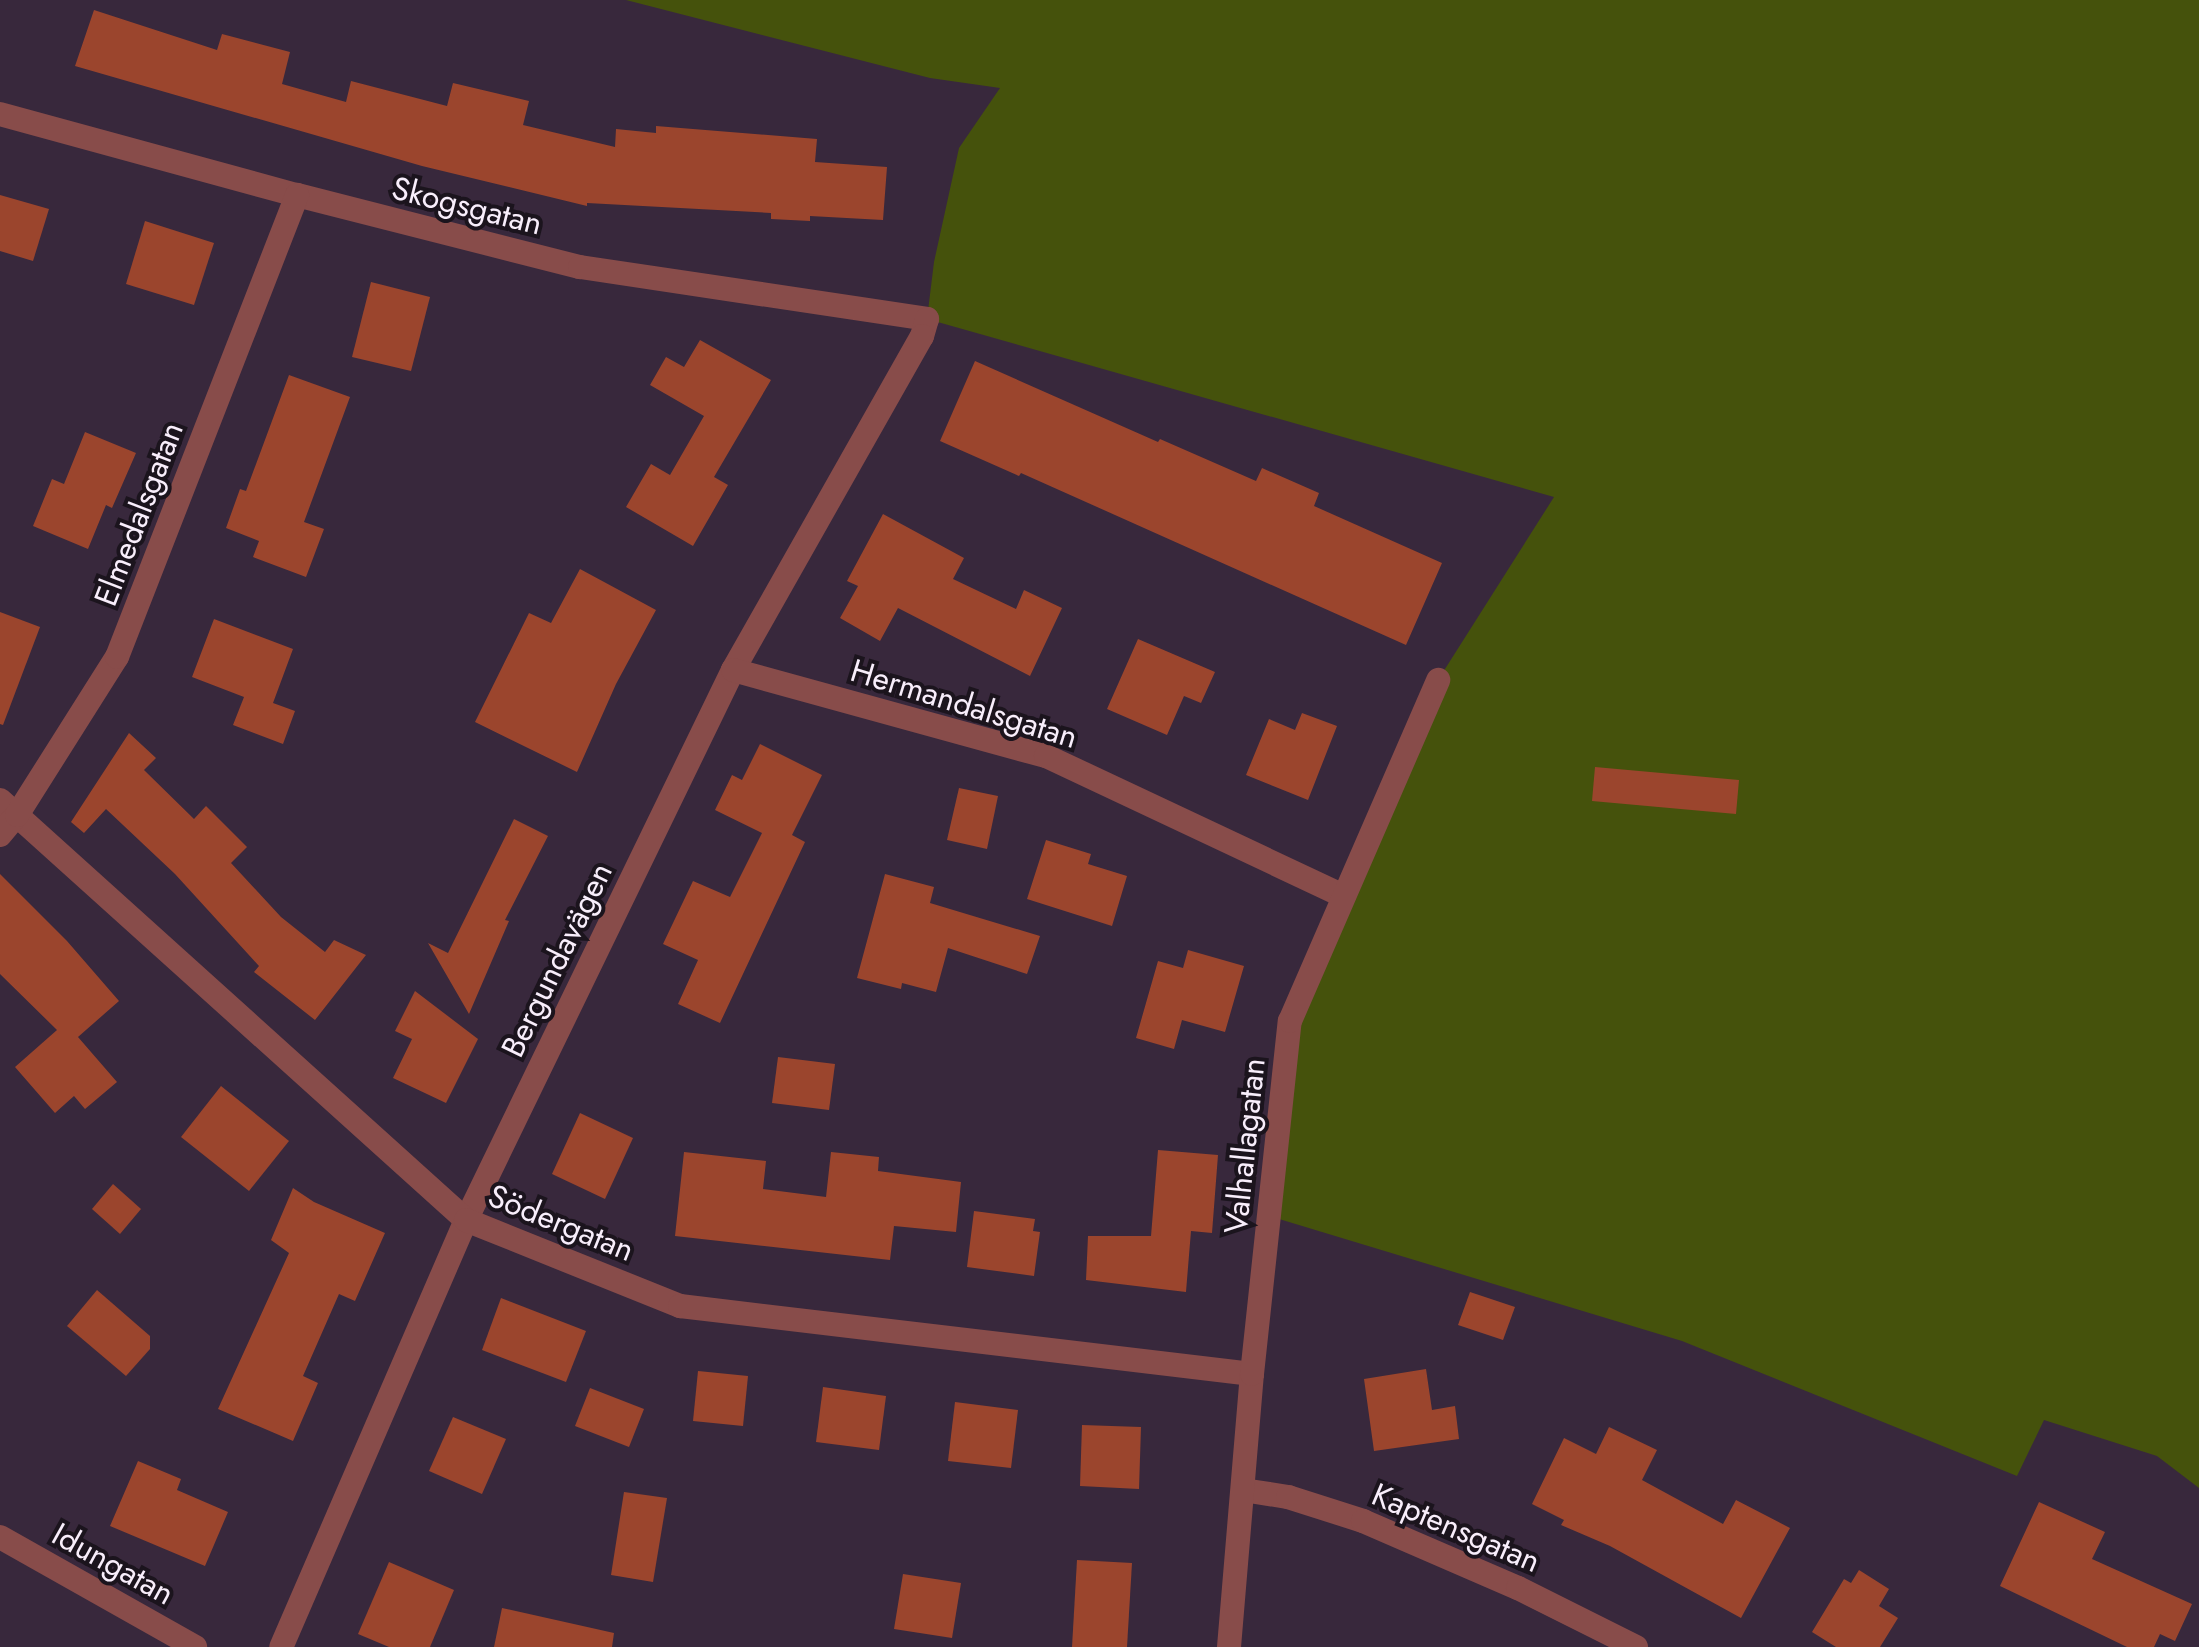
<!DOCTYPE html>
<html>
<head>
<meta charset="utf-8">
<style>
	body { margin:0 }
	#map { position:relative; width:2199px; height:1647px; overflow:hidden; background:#38283c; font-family:Jost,sans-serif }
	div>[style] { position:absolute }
	.green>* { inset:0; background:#45520c }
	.building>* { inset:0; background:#9b452d }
	.minor>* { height:24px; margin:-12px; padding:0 12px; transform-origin:12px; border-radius:12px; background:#884c4a }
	span { translate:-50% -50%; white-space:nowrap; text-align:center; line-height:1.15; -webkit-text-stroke:8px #1b141d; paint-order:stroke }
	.street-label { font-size:32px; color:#f8eefb }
</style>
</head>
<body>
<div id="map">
	<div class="green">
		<div style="clip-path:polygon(626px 0,2199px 0,2199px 1488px,2157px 1456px,2044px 1420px,2017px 1476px,1682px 1341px,1269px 1216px,1290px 1021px,1438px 680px,1554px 497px,927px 319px,934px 262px,959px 148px,1000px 88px,930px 78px)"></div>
	</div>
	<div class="building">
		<div style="clip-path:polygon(94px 10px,217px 50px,222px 34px,290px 52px,282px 84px,346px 102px,351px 81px,447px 106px,453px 83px,529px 101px,523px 125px,615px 147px,616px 129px,656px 133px,656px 126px,817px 139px,815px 162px,887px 167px,883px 220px,810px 216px,810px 221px,771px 219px,771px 213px,587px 203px,587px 206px,422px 166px,75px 66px)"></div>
		<div style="clip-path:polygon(0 195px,49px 209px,33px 261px,0 251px)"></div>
		<div style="clip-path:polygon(145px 221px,214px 243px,194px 305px,126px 284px)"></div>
		<div style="clip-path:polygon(371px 282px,430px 297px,411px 371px,352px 357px)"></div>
		<div style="clip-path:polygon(700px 340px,771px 380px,714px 477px,728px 485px,693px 546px,626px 507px,651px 464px,670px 475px,704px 416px,650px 385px,666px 357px,684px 367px)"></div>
		<div style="clip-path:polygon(975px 361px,1158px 442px,1160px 439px,1256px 481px,1262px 468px,1319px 493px,1314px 506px,1442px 563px,1406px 645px,1021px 473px,1019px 476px,940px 441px)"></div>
		<div style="clip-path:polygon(289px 375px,350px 397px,304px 522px,324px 529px,306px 577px,253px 557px,259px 541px,226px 528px,240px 489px,246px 491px)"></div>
		<div style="clip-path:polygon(85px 432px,136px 453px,112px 508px,106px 505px,88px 549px,33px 526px,52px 479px,64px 484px)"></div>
		<div style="clip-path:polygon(883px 514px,964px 558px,953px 579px,1016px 609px,1024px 590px,1062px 608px,1030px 676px,898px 608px,880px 641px,840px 618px,858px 586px,847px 581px)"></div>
		<div style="clip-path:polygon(580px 569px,656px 610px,616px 684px,577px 772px,475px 722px,529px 613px,551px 623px)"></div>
		<div style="clip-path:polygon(0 612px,40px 627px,3px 725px,0 724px)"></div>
		<div style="clip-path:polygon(214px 619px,293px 649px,273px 703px,295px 711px,283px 744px,233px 725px,244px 697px,192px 677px)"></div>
		<div style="clip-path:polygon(1138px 639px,1215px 672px,1201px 703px,1184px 696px,1167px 735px,1107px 709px)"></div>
		<div style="clip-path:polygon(1302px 713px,1337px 726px,1308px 800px,1246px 775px,1269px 719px,1295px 730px)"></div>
		<div style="clip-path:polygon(129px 733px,156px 758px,144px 770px,194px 819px,206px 806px,247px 847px,231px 863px,281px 917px,325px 952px,334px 940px,366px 955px,315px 1020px,254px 972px,259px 966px,175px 874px,106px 809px,84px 833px,71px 822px)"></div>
		<div style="clip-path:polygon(760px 744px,822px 775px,792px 835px,805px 842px,720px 1023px,678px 1004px,698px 960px,663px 944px,693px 881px,730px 897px,762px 833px,715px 810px,732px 775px,742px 780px)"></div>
		<div style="clip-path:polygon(1595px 767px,1739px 780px,1736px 814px,1592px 801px)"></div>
		<div style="clip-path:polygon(959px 788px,998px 796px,987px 849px,947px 840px)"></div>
		<div style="clip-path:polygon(514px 819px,548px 836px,505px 920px,509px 921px,469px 1014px,428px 943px,448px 953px)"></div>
		<div style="clip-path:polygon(1046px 840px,1091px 854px,1088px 864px,1127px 876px,1112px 926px,1027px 899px)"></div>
		<div style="clip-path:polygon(0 874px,67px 941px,119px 1001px,78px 1037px,117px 1082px,85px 1109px,74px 1096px,55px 1113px,15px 1067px,57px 1030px,0 974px)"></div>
		<div style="clip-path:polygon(885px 874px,934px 887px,930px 903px,1040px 936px,1027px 974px,948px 948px,936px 992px,902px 983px,901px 989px,857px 978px)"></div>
		<div style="clip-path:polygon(1188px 950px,1244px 966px,1225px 1032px,1182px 1020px,1174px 1049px,1136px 1038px,1158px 961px,1183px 968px)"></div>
		<div style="clip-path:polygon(415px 991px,478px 1039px,446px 1103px,393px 1078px,412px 1039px,395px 1031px)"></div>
		<div style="clip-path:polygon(778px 1057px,835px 1064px,829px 1110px,772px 1103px)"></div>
		<div style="clip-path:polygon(221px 1086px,289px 1141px,249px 1191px,181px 1137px)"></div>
		<div style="clip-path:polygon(580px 1113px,633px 1138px,605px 1199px,552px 1174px)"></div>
		<div style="clip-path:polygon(1158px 1150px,1218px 1155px,1212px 1233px,1191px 1231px,1186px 1292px,1086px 1280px,1088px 1236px,1151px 1236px)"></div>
		<div style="clip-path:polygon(684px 1152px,766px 1161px,763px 1189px,826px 1197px,831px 1152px,879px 1157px,878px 1171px,961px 1182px,956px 1232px,894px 1226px,890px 1260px,675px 1236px)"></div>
		<div style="clip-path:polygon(113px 1184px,141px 1209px,120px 1234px,92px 1209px)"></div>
		<div style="clip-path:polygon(293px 1188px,314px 1202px,385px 1233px,355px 1301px,339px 1294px,303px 1376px,318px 1383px,293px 1441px,218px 1409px,289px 1253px,271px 1240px)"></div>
		<div style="clip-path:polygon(974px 1211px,1035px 1219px,1033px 1231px,1040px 1232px,1034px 1276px,967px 1267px)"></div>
		<div style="clip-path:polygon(97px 1290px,150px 1336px,150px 1349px,126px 1376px,67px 1326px)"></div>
		<div style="clip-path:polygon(1470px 1292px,1515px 1307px,1503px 1340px,1458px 1325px)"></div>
		<div style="clip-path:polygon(501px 1298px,586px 1331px,566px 1382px,482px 1350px)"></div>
		<div style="clip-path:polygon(1426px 1369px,1432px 1410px,1455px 1406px,1459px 1439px,1374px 1451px,1364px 1379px)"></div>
		<div style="clip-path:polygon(698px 1371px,748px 1376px,743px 1426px,693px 1421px)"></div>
		<div style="clip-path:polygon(823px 1387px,886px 1396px,879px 1450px,816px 1442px)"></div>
		<div style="clip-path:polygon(590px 1388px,644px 1409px,629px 1447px,575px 1426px)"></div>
		<div style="clip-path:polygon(955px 1402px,1018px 1410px,1011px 1468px,948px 1461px)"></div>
		<div style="clip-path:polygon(453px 1417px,506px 1439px,482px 1494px,429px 1471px)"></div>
		<div style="clip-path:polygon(1082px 1425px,1141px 1427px,1139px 1489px,1080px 1486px)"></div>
		<div style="clip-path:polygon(1609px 1427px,1657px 1450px,1642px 1480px,1723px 1524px,1736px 1500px,1790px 1528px,1741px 1618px,1610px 1546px,1561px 1525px,1564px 1520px,1532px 1504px,1564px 1438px,1596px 1454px)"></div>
		<div style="clip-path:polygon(138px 1461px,181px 1479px,177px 1490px,228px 1512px,205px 1566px,110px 1526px)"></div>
		<div style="clip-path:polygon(624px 1492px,667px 1498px,653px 1582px,611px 1575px)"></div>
		<div style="clip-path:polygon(2039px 1502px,2105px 1532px,2092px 1559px,2192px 1604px,2175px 1641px,2160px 1634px,2154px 1647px,2127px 1647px,2000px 1586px)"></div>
		<div style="clip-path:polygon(1077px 1560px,1132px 1563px,1127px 1647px,1072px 1647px)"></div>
		<div style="clip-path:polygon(389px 1562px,454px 1590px,430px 1647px,389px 1647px,358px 1634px)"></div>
		<div style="clip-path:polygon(1859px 1570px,1889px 1589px,1879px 1606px,1898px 1618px,1880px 1647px,1836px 1647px,1812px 1632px,1844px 1579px,1851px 1583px)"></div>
		<div style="clip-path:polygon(903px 1574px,961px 1583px,952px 1638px,894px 1629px)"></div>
		<div style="clip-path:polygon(502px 1608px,614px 1633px,612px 1647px,494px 1647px)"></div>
	</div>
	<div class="minor">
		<div style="left:0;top:114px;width:308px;rotate:15.3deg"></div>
		<div style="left:297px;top:195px;width:292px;rotate:14.3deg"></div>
		<div style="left:580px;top:267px;width:351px;rotate:8.5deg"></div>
		<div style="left:927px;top:319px;width:18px;rotate:106deg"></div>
		<div style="left:922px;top:336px;width:384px;rotate:119.5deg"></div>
		<div style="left:733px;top:670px;width:611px;rotate:115.89deg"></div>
		<div style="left:466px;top:1220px;width:465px;rotate:113.4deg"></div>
		<div style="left:733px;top:670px;width:325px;rotate:15.4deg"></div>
		<div style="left:1046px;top:756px;width:329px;rotate:25.2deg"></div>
		<div style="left:0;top:800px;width:627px;rotate:42.03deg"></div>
		<div style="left:466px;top:1220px;width:231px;rotate:21.9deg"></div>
		<div style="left:680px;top:1306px;width:576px;rotate:6.78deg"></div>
		<div style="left:0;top:835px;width:26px;rotate:-50deg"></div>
		<div style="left:17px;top:815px;width:187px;rotate:-57.7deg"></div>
		<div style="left:117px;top:657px;width:496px;rotate:-68.7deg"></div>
		<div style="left:1243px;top:1490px;width:46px;rotate:8.8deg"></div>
		<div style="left:1288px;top:1497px;width:79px;rotate:17.7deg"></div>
		<div style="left:1363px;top:1521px;width:169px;rotate:23.4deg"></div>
		<div style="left:1518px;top:1588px;width:132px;rotate:26.6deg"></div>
		<div style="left:0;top:1537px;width:224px;rotate:29.4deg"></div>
		<div style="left:1229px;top:1647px;width:274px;rotate:-85.2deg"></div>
		<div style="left:1252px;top:1374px;width:355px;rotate:-83.9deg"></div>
		<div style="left:1290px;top:1021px;width:372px;rotate:-66.5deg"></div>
	</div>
	<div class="street-label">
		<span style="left:467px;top:206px;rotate:14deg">Skogsgatan</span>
		<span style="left:139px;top:514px;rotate:-69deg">Elmedalsgatan</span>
		<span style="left:964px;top:704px;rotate:17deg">Hermandalsgatan</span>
		<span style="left:557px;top:960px;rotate:-64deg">Bergundavägen</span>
		<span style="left:1245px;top:1146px;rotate:-84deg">Valhallagatan</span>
		<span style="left:561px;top:1223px;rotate:22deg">Södergatan</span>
		<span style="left:1456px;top:1528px;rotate:23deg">Kaptensgatan</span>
		<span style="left:113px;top:1564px;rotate:29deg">Idungatan</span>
	</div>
</div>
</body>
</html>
